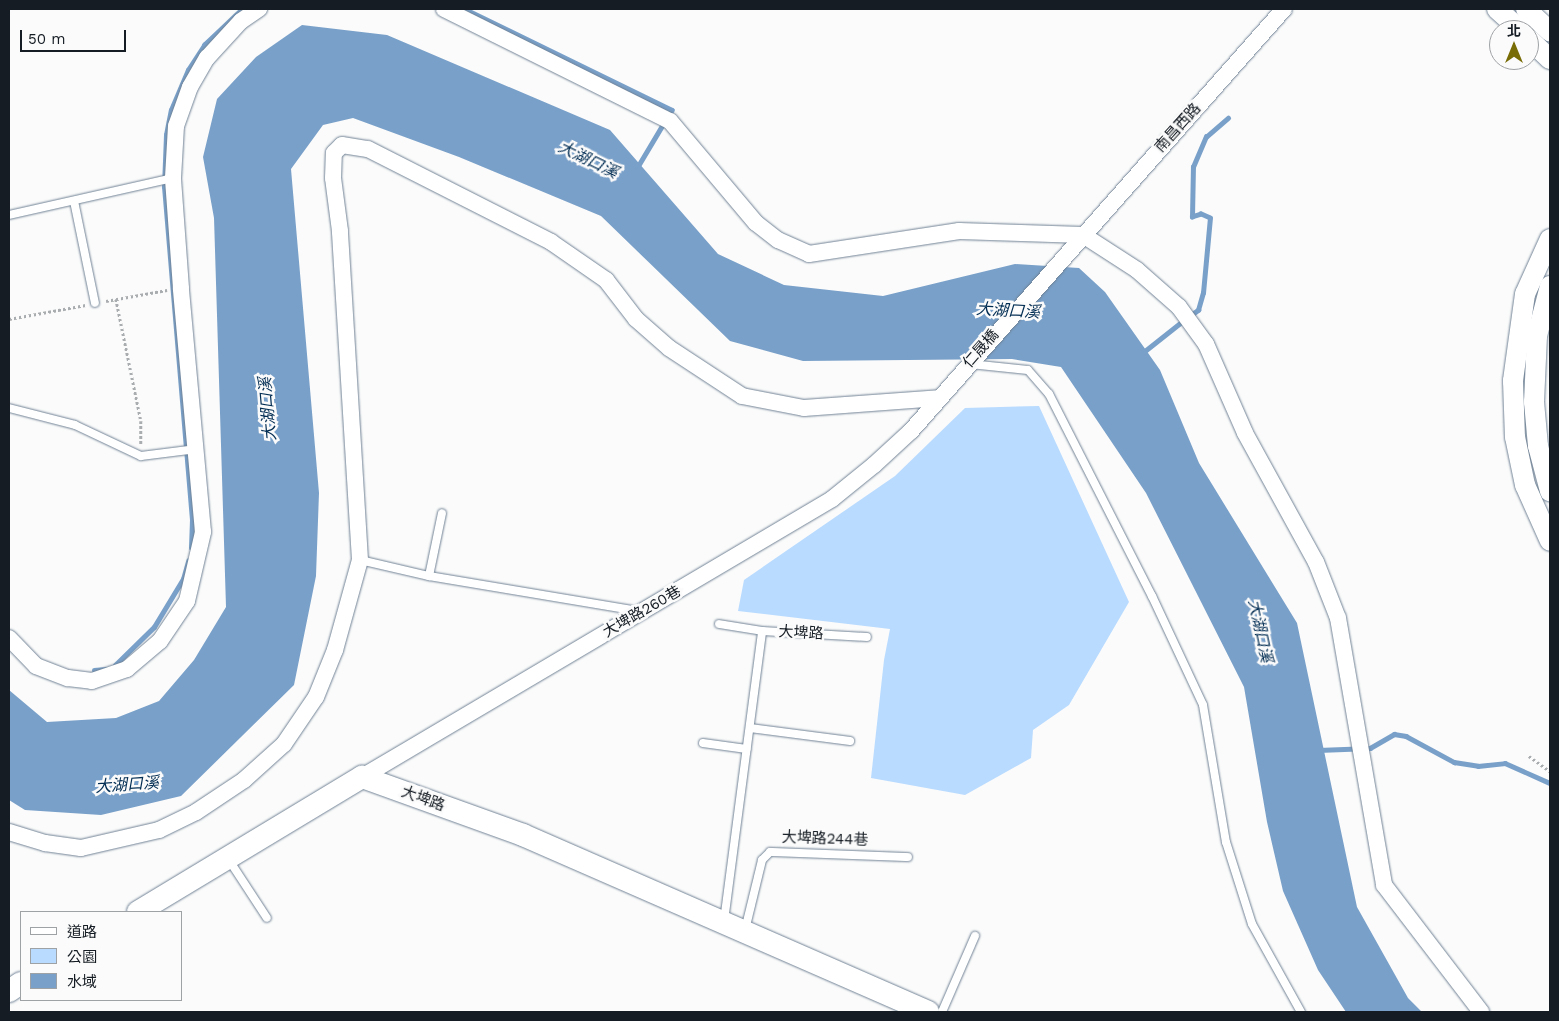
<!DOCTYPE html>
<html>
<head>
<meta charset="utf-8">
<style>
	body { margin:0 }
	#map { position:relative; width:1559px; height:1021px; overflow:hidden; background:#fbfbfb; font-family:"Work Sans","Noto Sans TC",sans-serif }
	div>[style] { position:absolute }
	.green>* { inset:0; background:#b9dbff }
	.water>* { inset:0; background:#79a0c9 }
	.stream>* { height:4.5px; margin:-2.25px; padding:0 2.25px; transform-origin:2.25px; border-radius:2.25px; background:#79a0c9 }
	.path>* { height:2.5px; margin-top:-1.25px; transform-origin:0; background:repeating-linear-gradient(90deg,#aaadaf 0 2.5px,transparent 0 5px) }
	.roads { filter:drop-shadow(0 0 1px #708295) drop-shadow(0 0 1px #708295) }
	.service>* { height:8px; margin:-4px; padding:0 4px; transform-origin:4px; border-radius:4px; background:#fff }
	.minor>* { height:16px; margin:-8px; padding:0 8px; transform-origin:8px; border-radius:8px; background:#fff }
	.tertiary>* { height:20px; margin:-10px; padding:0 10px; transform-origin:10px; border-radius:10px; background:#fff }
	.secondary>* { height:22px; margin:-11px; padding:0 11px; transform-origin:11px; border-radius:11px; background:#fff }
	span { translate:-50% -50%; white-space:nowrap; text-align:center; line-height:1.15; -webkit-text-stroke:5px #fbfbfb; paint-order:stroke }
	.street-label { font-size:15px; color:#151c23 }
	.water-label { font-size:16px; color:#002c52; font-style:italic }
	.frame { position:absolute; inset:0; border:10px solid #151c23; pointer-events:none }
	.legend { position:absolute; left:20px; top:911px; width:162px; height:90px; box-sizing:border-box; background:#fbfbfb; border:1px solid #9fa2a5; margin:0; padding:6px 9px; list-style:none; font-size:15px; color:#151c23 }
	.legend li { display:flex; align-items:center; gap:10px; height:25px }
	.legend b { width:25px; border:1px solid #9fa2a5 }
	.north { position:absolute; left:1489px; top:20px; width:50px; height:50px; box-sizing:border-box; background:#fbfbfb; border:1px solid #9fa2a5; border-radius:50%; rotate:0deg; font-size:14px; font-weight:700; line-height:20px; text-align:center; color:#151c23 }
	.north::after { content:''; display:block; margin:auto; width:18px; height:22px; background:#786c06; clip-path:polygon(50% 0,100% 100%,50% 72%,0 100%) }
	.scale { position:absolute; left:20px; top:30px; width:106px; height:22px; box-sizing:border-box; border:2px solid #151c23; border-top:0; padding-left:6px; font-size:15px; line-height:18px; white-space:nowrap; color:#151c23; -webkit-text-stroke:4px #fbfbfb; paint-order:stroke }
</style>
</head>
<body>
<div id="map">
	<div class="green">
		<div style="clip-path:polygon(1039px 406px,1129px 602px,1069px 705px,1033px 730px,1031px 758px,965px 795px,871px 778px,884px 660px,890px 629px,738px 611px,744px 580px,895px 476px,965px 408px)"></div>
	</div>
	<div class="water">
		<div style="clip-path:polygon(302px 25px,387px 35px,610px 130px,718px 254px,784px 285px,883px 296px,1015px 264px,1079px 268px,1105px 292px,1160px 370px,1199px 463px,1297px 623px,1357px 907px,1408px 998px,1422px 1012px,1346px 1012px,1318px 970px,1283px 891px,1267px 822px,1244px 687px,1146px 493px,1061px 367px,1012px 359px,803px 361px,730px 341px,601px 216px,459px 157px,353px 118px,323px 125px,291px 169px,319px 493px,316px 576px,294px 685px,181px 796px,101px 815px,25px 810px,9px 800px,9px 690px,47px 722px,116px 718px,159px 701px,194px 660px,226px 607px,214px 218px,203px 157px,217px 99px,256px 57px)"></div>
	</div>
	<div class="stream">
		<div style="left:465px;top:9px;width:230px;rotate:26deg"></div>
		<div style="left:672px;top:110px;width:66px;rotate:120.8deg"></div>
		<div style="left:1191px;top:315px;width:9px;rotate:-36deg"></div>
		<div style="left:1198px;top:310px;width:18px;rotate:-74deg"></div>
		<div style="left:1203px;top:293px;width:75px;rotate:-84.7deg"></div>
		<div style="left:1210px;top:218px;width:10px;rotate:-156deg"></div>
		<div style="left:1201px;top:214px;width:9px;rotate:162deg"></div>
		<div style="left:1192px;top:217px;width:50px;rotate:-88.9deg"></div>
		<div style="left:1193px;top:167px;width:33px;rotate:-67deg"></div>
		<div style="left:1206px;top:137px;width:29px;rotate:-41deg"></div>
		<div style="left:1141px;top:354px;width:55px;rotate:-38.3deg"></div>
		<div style="left:191px;top:548px;width:28px;rotate:-88deg"></div>
		<div style="left:192px;top:520px;width:334px;rotate:-94.8deg"></div>
		<div style="left:164px;top:187px;width:52px;rotate:-87.8deg"></div>
		<div style="left:166px;top:135px;width:25px;rotate:-79deg"></div>
		<div style="left:171px;top:110px;width:43px;rotate:-67deg"></div>
		<div style="left:188px;top:70px;width:30px;rotate:-57deg"></div>
		<div style="left:204px;top:45px;width:52px;rotate:-43.5deg"></div>
		<div style="left:115px;top:665px;width:54px;rotate:-44.3deg"></div>
		<div style="left:154px;top:627px;width:56px;rotate:-58.9deg"></div>
		<div style="left:183px;top:579px;width:19px;rotate:-74deg"></div>
		<div style="left:94px;top:670px;width:12px;rotate:-5deg"></div>
		<div style="left:1318px;top:750px;width:52px;rotate:-2.2deg"></div>
		<div style="left:1370px;top:748px;width:28px;rotate:-30deg"></div>
		<div style="left:1394px;top:734px;width:12px;rotate:9deg"></div>
		<div style="left:1406px;top:736px;width:55px;rotate:28.4deg"></div>
		<div style="left:1454px;top:762px;width:24px;rotate:9deg"></div>
		<div style="left:1478px;top:766px;width:27px;rotate:-6deg"></div>
		<div style="left:1505px;top:763px;width:49px;rotate:24deg"></div>
	</div>
	<div class="path">
		<div style="left:116px;top:299px;width:125px;rotate:78.4deg"></div>
		<div style="left:141px;top:421px;width:24px;rotate:90deg"></div>
		<div style="left:106px;top:301px;width:62px;rotate:-10.2deg"></div>
		<div style="left:9px;top:319px;width:78px;rotate:-10.3deg"></div>
		<div style="left:1529px;top:756px;width:26px;rotate:36deg"></div>
	</div>
	<div class="roads">
		<div class="service">
			<div style="left:74px;top:201px;width:104px;rotate:78.4deg"></div>
			<div style="left:9px;top:215px;width:168px;rotate:-12.7deg"></div>
			<div style="left:970px;top:364px;width:58px;rotate:5.9deg"></div>
			<div style="left:1028px;top:370px;width:32px;rotate:49deg"></div>
			<div style="left:1049px;top:394px;width:227px;rotate:63deg"></div>
			<div style="left:1152px;top:596px;width:120px;rotate:64.9deg"></div>
			<div style="left:1203px;top:705px;width:139px;rotate:80.5deg"></div>
			<div style="left:1226px;top:842px;width:86px;rotate:72.4deg"></div>
			<div style="left:1252px;top:924px;width:101px;rotate:60.9deg"></div>
			<div style="left:9px;top:408px;width:68px;rotate:14.4deg"></div>
			<div style="left:75px;top:425px;width:73px;rotate:25.2deg"></div>
			<div style="left:141px;top:456px;width:56px;rotate:-7.1deg"></div>
			<div style="left:360px;top:560px;width:71px;rotate:13.1deg"></div>
			<div style="left:429px;top:576px;width:212px;rotate:9.5deg"></div>
			<div style="left:429px;top:576px;width:64px;rotate:-78.3deg"></div>
			<div style="left:719px;top:624px;width:44px;rotate:9.2deg"></div>
			<div style="left:750px;top:728px;width:101px;rotate:7.4deg"></div>
			<div style="left:703px;top:743px;width:44px;rotate:7.8deg"></div>
			<div style="left:229px;top:860px;width:69px;rotate:56.8deg"></div>
			<div style="left:724px;top:921px;width:292px;rotate:-82.5deg"></div>
			<div style="left:762px;top:631px;width:105px;rotate:3.3deg"></div>
			<div style="left:745px;top:930px;width:72px;rotate:-76.3deg"></div>
			<div style="left:762px;top:860px;width:11px;rotate:-45deg"></div>
			<div style="left:770px;top:852px;width:138px;rotate:2.1deg"></div>
			<div style="left:942px;top:1012px;width:83px;rotate:-66.5deg"></div>
		</div>
		<div class="minor">
			<div style="left:444px;top:9px;width:252px;rotate:26.4deg"></div>
			<div style="left:670px;top:121px;width:133px;rotate:49.9deg"></div>
			<div style="left:756px;top:223px;width:28px;rotate:38deg"></div>
			<div style="left:778px;top:240px;width:34px;rotate:24deg"></div>
			<div style="left:809px;top:254px;width:152px;rotate:-8.7deg"></div>
			<div style="left:959px;top:231px;width:124px;rotate:1.8deg"></div>
			<div style="left:1083px;top:235px;width:64px;rotate:32.9deg"></div>
			<div style="left:1137px;top:270px;width:56px;rotate:41.4deg"></div>
			<div style="left:1179px;top:307px;width:46px;rotate:53.9deg"></div>
			<div style="left:1206px;top:344px;width:97px;rotate:66.3deg"></div>
			<div style="left:1245px;top:433px;width:147px;rotate:61.2deg"></div>
			<div style="left:1316px;top:562px;width:60px;rotate:68.6deg"></div>
			<div style="left:1338px;top:618px;width:271px;rotate:80.2deg"></div>
			<div style="left:1384px;top:885px;width:160px;rotate:52.6deg"></div>
			<div style="left:9px;top:638px;width:39px;rotate:46deg"></div>
			<div style="left:36px;top:666px;width:34px;rotate:21deg"></div>
			<div style="left:68px;top:678px;width:24px;rotate:7deg"></div>
			<div style="left:92px;top:681px;width:37px;rotate:-19deg"></div>
			<div style="left:127px;top:669px;width:43px;rotate:-40.3deg"></div>
			<div style="left:160px;top:641px;width:48px;rotate:-56deg"></div>
			<div style="left:187px;top:601px;width:71px;rotate:-76.9deg"></div>
			<div style="left:203px;top:532px;width:245px;rotate:-95.2deg"></div>
			<div style="left:181px;top:288px;width:110px;rotate:-94.2deg"></div>
			<div style="left:173px;top:178px;width:52px;rotate:-86.7deg"></div>
			<div style="left:176px;top:126px;width:41px;rotate:-70.3deg"></div>
			<div style="left:190px;top:87px;width:34px;rotate:-60deg"></div>
			<div style="left:207px;top:58px;width:50px;rotate:-47.4deg"></div>
			<div style="left:241px;top:21px;width:22px;rotate:-34deg"></div>
			<div style="left:362px;top:777px;width:546px;rotate:-30.6deg"></div>
			<div style="left:832px;top:499px;width:54px;rotate:-39deg"></div>
			<div style="left:874px;top:465px;width:50px;rotate:-42.6deg"></div>
			<div style="left:911px;top:431px;width:563px;rotate:-48.53deg"></div>
			<div style="left:9px;top:832px;width:38px;rotate:17deg"></div>
			<div style="left:45px;top:843px;width:36px;rotate:8deg"></div>
			<div style="left:81px;top:848px;width:80px;rotate:-13deg"></div>
			<div style="left:159px;top:830px;width:41px;rotate:-25.9deg"></div>
			<div style="left:196px;top:812px;width:58px;rotate:-33.7deg"></div>
			<div style="left:244px;top:780px;width:54px;rotate:-42deg"></div>
			<div style="left:284px;top:744px;width:57px;rotate:-55.8deg"></div>
			<div style="left:316px;top:697px;width:51px;rotate:-68deg"></div>
			<div style="left:335px;top:650px;width:93px;rotate:-74.5deg"></div>
			<div style="left:360px;top:560px;width:330px;rotate:-93.5deg"></div>
			<div style="left:340px;top:231px;width:53px;rotate:-97.5deg"></div>
			<div style="left:333px;top:178px;width:25px;rotate:-88deg"></div>
			<div style="left:334px;top:153px;width:11px;rotate:-45deg"></div>
			<div style="left:342px;top:145px;width:26px;rotate:9deg"></div>
			<div style="left:368px;top:149px;width:205px;rotate:26.9deg"></div>
			<div style="left:551px;top:242px;width:67px;rotate:34.6deg"></div>
			<div style="left:606px;top:280px;width:49px;rotate:52.4deg"></div>
			<div style="left:636px;top:319px;width:44px;rotate:41.3deg"></div>
			<div style="left:669px;top:348px;width:87px;rotate:33.3deg"></div>
			<div style="left:742px;top:396px;width:63px;rotate:11deg"></div>
			<div style="left:804px;top:408px;width:135px;rotate:-4.2deg"></div>
		</div>
		<div class="tertiary">
			<div style="left:1497px;top:9px;width:31px;rotate:42deg"></div>
			<div style="left:1526px;top:9px;width:33px;rotate:43deg"></div>
			<div style="left:1529px;top:39px;width:29px;rotate:44deg"></div>
			<div style="left:1550px;top:239px;width:60px;rotate:114.4deg"></div>
			<div style="left:1525px;top:294px;width:88px;rotate:97.9deg"></div>
			<div style="left:1513px;top:381px;width:56px;rotate:88deg"></div>
			<div style="left:1515px;top:437px;width:49px;rotate:78.2deg"></div>
			<div style="left:1525px;top:485px;width:61px;rotate:65.9deg"></div>
			<div style="left:1550px;top:286px;width:52px;rotate:104.6deg"></div>
			<div style="left:1537px;top:336px;width:66px;rotate:92.6deg"></div>
			<div style="left:1534px;top:402px;width:44px;rotate:84.8deg"></div>
			<div style="left:1538px;top:446px;width:47px;rotate:75.1deg"></div>
		</div>
		<div class="secondary">
			<div style="left:138px;top:912px;width:262px;rotate:-31.1deg"></div>
			<div style="left:362px;top:777px;width:171px;rotate:19.8deg"></div>
			<div style="left:523px;top:835px;width:442px;rotate:23.6deg"></div>
			<div style="left:9px;top:991px;width:14px;rotate:-34deg"></div>
		</div>
	</div>
	<div class="street-label">
		<span style="left:1178px;top:128px;rotate:-48deg">南昌西路</span>
		<span style="left:981px;top:349px;rotate:-49deg">仁晟橋</span>
		<span style="left:642px;top:612px;rotate:-30deg">大埤路260巷</span>
		<span style="left:801px;top:633px;rotate:3deg">大埤路</span>
		<span style="left:423px;top:799px;rotate:20deg">大埤路</span>
		<span style="left:825px;top:839px;rotate:2deg">大埤路244巷</span>
	</div>
	<div class="water-label">
		<span style="left:588px;top:160px;rotate:26deg">大湖口溪</span>
		<span style="left:1008px;top:311px;rotate:3deg">大湖口溪</span>
		<span style="left:268px;top:409px;rotate:-95deg">大湖口溪</span>
		<span style="left:1260px;top:631px;rotate:78deg">大湖口溪</span>
		<span style="left:127px;top:785px;rotate:-4deg">大湖口溪</span>
	</div>
	<div class="frame"></div>
	<ul class="legend">
	<li><b style="height:6px;background:#fff"></b>道路</li>
	<li><b style="height:14px;background:#b9dbff"></b>公園</li>
	<li><b style="height:14px;background:#79a0c9"></b>水域</li>
	</ul>
	<div class="north">北</div>
	<div class="scale">50 m</div>
</div>
</body>
</html>
